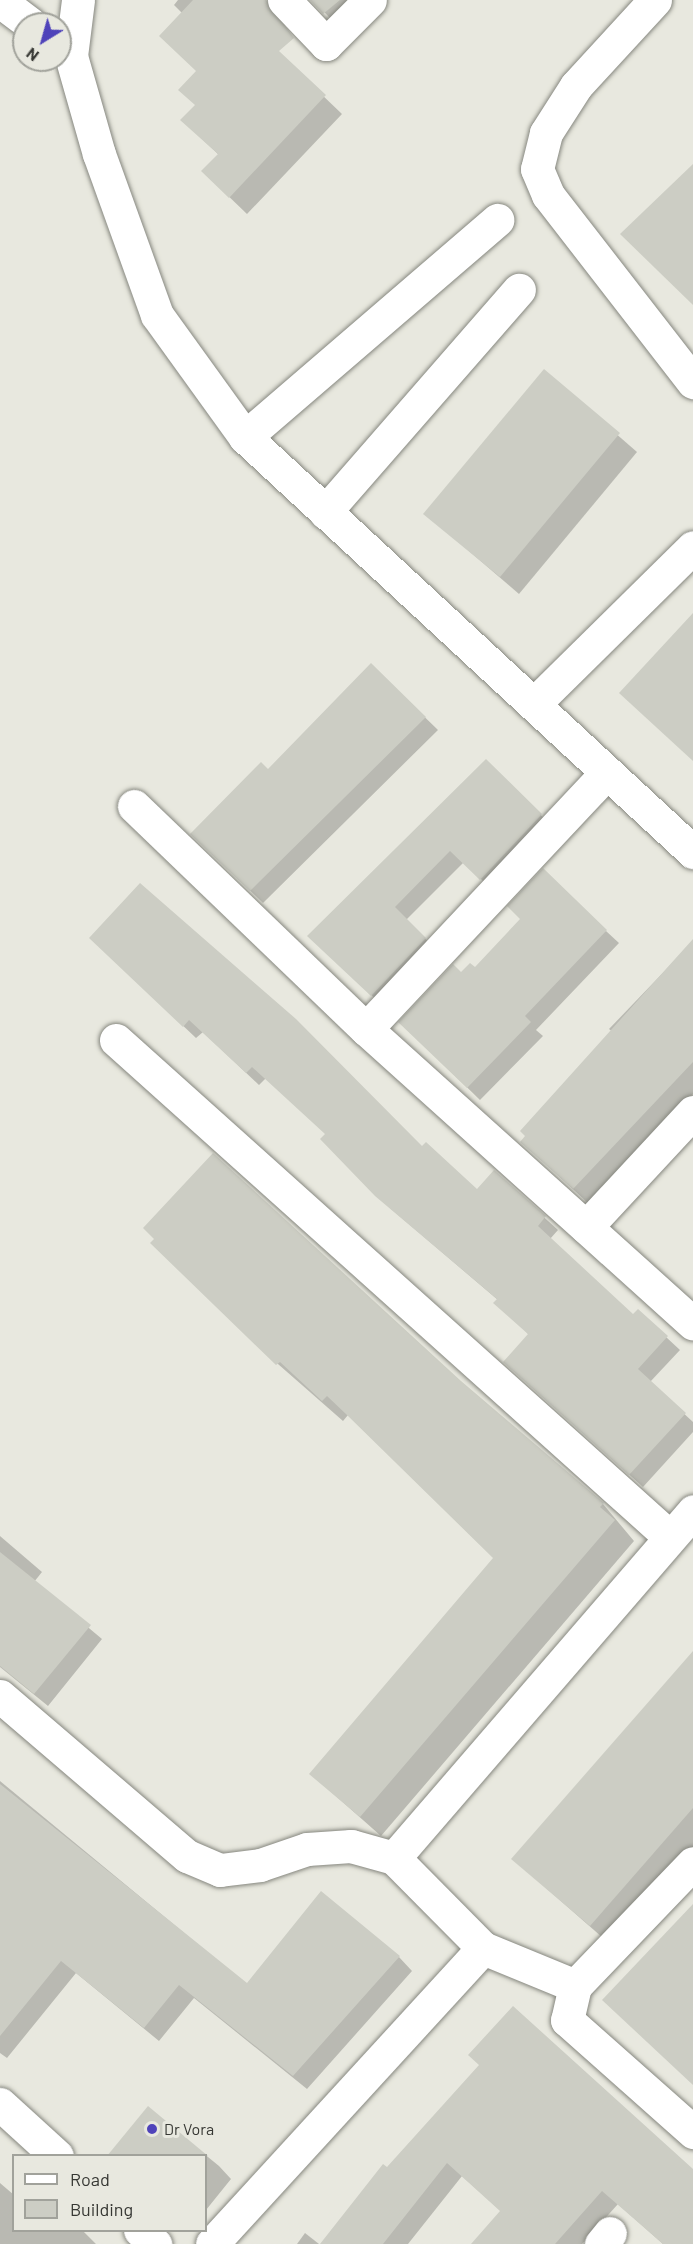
<!DOCTYPE html>
<html>
<head>
<meta charset="utf-8">
<style>
	body { margin:0 }
	#map { position:relative; width:693px; height:2244px; overflow:hidden; background:#e8e8df; font-family:Barlow,sans-serif }
	div>[style] { position:absolute }
	.shadow>* { inset:0; background:#0003 }
	.building>* { inset:0; background:#cccdc4 }
	.roads { filter:drop-shadow(0 0 2px #86877f) drop-shadow(0 0 2px #86877f) }
	.minor>* { height:33px; margin:-16.5px; padding:0 16.5px; transform-origin:16.5px; border-radius:16.5px; background:#fff }
	.dots>* { width:16px; height:16px; translate:-50% -50%; box-sizing:border-box; border:3px solid #e8e8df; border-radius:50% }
	span { translate:-50% -50%; white-space:nowrap; text-align:center; line-height:1.15; -webkit-text-stroke:6px #e8e8df; paint-order:stroke }
	.poi-label { font-size:16px; color:#373834 }
	.left { translate:0 -50%; text-align:left }
	.legend { position:absolute; left:12px; top:2154px; width:195px; height:78px; box-sizing:border-box; background:#e8e8df; border:2px solid #a1a29b; margin:0; padding:8px 10px; list-style:none; font-size:18px; color:#373834 }
	.legend li { display:flex; align-items:center; gap:12px; height:30px }
	.legend b { width:30px; border:2px solid #a1a29b }
	.north { position:absolute; left:12px; top:12px; width:60px; height:60px; box-sizing:border-box; background:#e8e8df; border:2px solid #a1a29b; border-radius:50%; rotate:217deg; font-size:16px; font-weight:700; line-height:24px; text-align:center; color:#373834 }
	.north::after { content:''; display:block; margin:auto; width:21px; height:27px; background:#4f43ba; clip-path:polygon(50% 0,100% 100%,50% 72%,0 100%) }
</style>
</head>
<body>
<div id="map">
	<div class="shadow">
		<div style="clip-path:polygon(178px 0,223px 0,342px 114px,247px 214px,221px 189px,219px 155px,200px 137px,197px 71px,182px 13px,174px 5px)"></div>
		<div style="clip-path:polygon(313px 0,384px 0,344px 33px)"></div>
		<div style="clip-path:polygon(544px 371px,637px 452px,519px 594px,426px 514px)"></div>
		<div style="clip-path:polygon(371px 665px,438px 730px,263px 903px,192px 834px,268px 771px)"></div>
		<div style="clip-path:polygon(486px 761px,554px 828px,494px 892px,464px 862px,406px 920px,438px 951px,385px 1008px,322px 948px)"></div>
		<div style="clip-path:polygon(606px 931px,619px 943px,536px 1030px,543px 1036px,480px 1100px,400px 1022px,461px 974px)"></div>
		<div style="clip-path:polygon(103px 950px,422px 1148px,477px 1191px,494px 1172px,558px 1230px,550px 1239px,633px 1316px,638px 1311px,680px 1350px,650px 1382px,693px 1422px,693px 1432px,643px 1487px,518px 1374px,529px 1335px,498px 1300px,390px 1208px,327px 1134px,266px 1078px,259px 1085px,203px 1032px,196px 1038px)"></div>
		<div style="clip-path:polygon(683px 952px,693px 961px,693px 1094px,589px 1204px,522px 1142px,615px 1034px,609px 1029px)"></div>
		<div style="clip-path:polygon(254px 1343px,460px 1382px,603px 1504px,634px 1541px,381px 1836px,311px 1774px,495px 1559px,348px 1415px,343px 1421px)"></div>
		<div style="clip-path:polygon(0 1536px,42px 1572px,34px 1582px,102px 1639px,48px 1706px,0 1667px)"></div>
		<div style="clip-path:polygon(693px 1678px,693px 1852px,611px 1945px,513px 1859px)"></div>
		<div style="clip-path:polygon(0 1781px,247px 1985px,399px 1957px,412px 1971px,307px 2089px,194px 1998px,159px 2041px,76px 1973px,7px 2058px,0 2053px)"></div>
		<div style="clip-path:polygon(480px 2065px,693px 2171px,693px 2244px,663px 2244px,618px 2204px,582px 2244px,498px 2244px,502px 2212px,462px 2176px,408px 2244px,371px 2244px,387px 2169px)"></div>
		<div style="clip-path:polygon(148px 2108px,219px 2166px,231px 2179px,206px 2210px,206px 2156px)"></div>
		<div style="clip-path:polygon(0 2183px,14px 2195px,14px 2230px,82px 2230px,96px 2244px,0 2244px)"></div>
		<div style="clip-path:polygon(305px 2233px,319px 2244px,297px 2244px)"></div>
	</div>
	<div class="building">
		<div style="clip-path:polygon(193px 0,266px 0,294px 38px,279px 51px,326px 95px,229px 198px,201px 171px,218px 154px,180px 120px,195px 105px,178px 90px,196px 71px,159px 36px)"></div>
		<div style="clip-path:polygon(310px 0,340px 0,323px 14px)"></div>
		<div style="clip-path:polygon(693px 164px,693px 305px,620px 234px)"></div>
		<div style="clip-path:polygon(544px 369px,620px 433px,500px 577px,423px 514px)"></div>
		<div style="clip-path:polygon(693px 613px,693px 761px,619px 693px)"></div>
		<div style="clip-path:polygon(371px 663px,426px 717px,250px 891px,190px 834px,261px 762px,268px 769px)"></div>
		<div style="clip-path:polygon(486px 759px,542px 814px,480px 880px,450px 851px,395px 907px,426px 938px,371px 996px,307px 936px)"></div>
		<div style="clip-path:polygon(543px 868px,607px 930px,525px 1016px,531px 1022px,467px 1088px,398px 1022px,453px 964px,461px 972px,470px 963px,475px 967px,520px 919px,507px 906px)"></div>
		<div style="clip-path:polygon(140px 883px,296px 1019px,422px 1146px,426px 1142px,477px 1189px,494px 1170px,546px 1216px,538px 1226px,633px 1314px,638px 1309px,668px 1336px,638px 1369px,686px 1413px,629px 1475px,503px 1362px,528px 1334px,493px 1303px,497px 1299px,375px 1196px,320px 1139px,325px 1134px,252px 1067px,246px 1073px,189px 1020px,183px 1027px,89px 938px)"></div>
		<div style="clip-path:polygon(693px 939px,693px 1062px,573px 1189px,520px 1142px,525px 1136px,520px 1131px)"></div>
		<div style="clip-path:polygon(213px 1153px,461px 1381px,604px 1503px,600px 1507px,615px 1520px,360px 1817px,309px 1774px,493px 1558px,347px 1415px,327px 1396px,322px 1401px,280px 1362px,276px 1365px,150px 1243px,154px 1239px,143px 1228px)"></div>
		<div style="clip-path:polygon(0 1552px,91px 1625px,34px 1694px,0 1666px)"></div>
		<div style="clip-path:polygon(693px 1651px,693px 1808px,590px 1926px,511px 1859px)"></div>
		<div style="clip-path:polygon(0 1784px,247px 1983px,321px 1891px,400px 1956px,293px 2076px,179px 1985px,144px 2028px,61px 1961px,0 2036px)"></div>
		<div style="clip-path:polygon(693px 1904px,693px 2085px,602px 2000px)"></div>
		<div style="clip-path:polygon(513px 2006px,693px 2169px,693px 2244px,663px 2244px,602px 2191px,555px 2244px,471px 2244px,500px 2211px,447px 2163px,383px 2244px,320px 2244px,383px 2164px,387px 2167px,479px 2065px,468px 2055px)"></div>
		<div style="clip-path:polygon(148px 2106px,208px 2156px,107px 2156px)"></div>
	</div>
	<div class="roads">
		<div class="minor">
			<div style="left:78px;top:0;width:56px;rotate:97.1deg"></div>
			<div style="left:71px;top:56px;width:102px;rotate:74.1deg"></div>
			<div style="left:99px;top:154px;width:171px;rotate:70.2deg"></div>
			<div style="left:157px;top:315px;width:150px;rotate:54.2deg"></div>
			<div style="left:245px;top:437px;width:611px;rotate:42.81deg"></div>
			<div style="left:284px;top:0;width:61px;rotate:46.3deg"></div>
			<div style="left:326px;top:44px;width:62px;rotate:-45deg"></div>
			<div style="left:655px;top:0;width:117px;rotate:132.6deg"></div>
			<div style="left:576px;top:86px;width:56px;rotate:122.6deg"></div>
			<div style="left:546px;top:133px;width:37px;rotate:104deg"></div>
			<div style="left:537px;top:169px;width:28px;rotate:67deg"></div>
			<div style="left:548px;top:195px;width:237px;rotate:52.2deg"></div>
			<div style="left:0;top:1px;width:38px;rotate:37deg"></div>
			<div style="left:245px;top:437px;width:333px;rotate:-40.7deg"></div>
			<div style="left:325px;top:512px;width:295px;rotate:-48.9deg"></div>
			<div style="left:534px;top:704px;width:223px;rotate:-44.6deg"></div>
			<div style="left:134px;top:806px;width:322px;rotate:43.9deg"></div>
			<div style="left:366px;top:1029px;width:440px;rotate:42deg"></div>
			<div style="left:366px;top:1029px;width:352px;rotate:-46.8deg"></div>
			<div style="left:116px;top:1040px;width:744px;rotate:41.9deg"></div>
			<div style="left:586px;top:1227px;width:157px;rotate:-47.1deg"></div>
			<div style="left:0;top:1696px;width:246px;rotate:40.6deg"></div>
			<div style="left:187px;top:1856px;width:36px;rotate:23deg"></div>
			<div style="left:220px;top:1870px;width:40px;rotate:-7.1deg"></div>
			<div style="left:260px;top:1865px;width:50px;rotate:-18.8deg"></div>
			<div style="left:307px;top:1849px;width:44px;rotate:-3.9deg"></div>
			<div style="left:351px;top:1846px;width:45px;rotate:15.6deg"></div>
			<div style="left:394px;top:1858px;width:127px;rotate:45.3deg"></div>
			<div style="left:483px;top:1948px;width:401px;rotate:132.5deg"></div>
			<div style="left:394px;top:1858px;width:458px;rotate:-49.2deg"></div>
			<div style="left:483px;top:1948px;width:100px;rotate:22.4deg"></div>
			<div style="left:575px;top:1986px;width:35px;rotate:103deg"></div>
			<div style="left:567px;top:2020px;width:169px;rotate:41.6deg"></div>
			<div style="left:575px;top:1986px;width:170px;rotate:-46.2deg"></div>
			<div style="left:0;top:2104px;width:77px;rotate:42.4deg"></div>
			<div style="left:140px;top:2230px;width:21px;rotate:43deg"></div>
			<div style="left:601px;top:2244px;width:14px;rotate:-51deg"></div>
		</div>
	</div>
	<div class="dots">
		<div style="left:152px;top:2129px;background:#4f43ba"></div>
	</div>
	<div class="poi-label">
		<span class="left" style="left:164px;top:2129px">Dr Vora</span>
	</div>
	<ul class="legend">
	<li><b style="height:8px;background:#fff"></b>Road</li>
	<li><b style="height:16px;background:#cccdc4"></b>Building</li>
	</ul>
	<div class="north">N</div>
</div>
</body>
</html>
